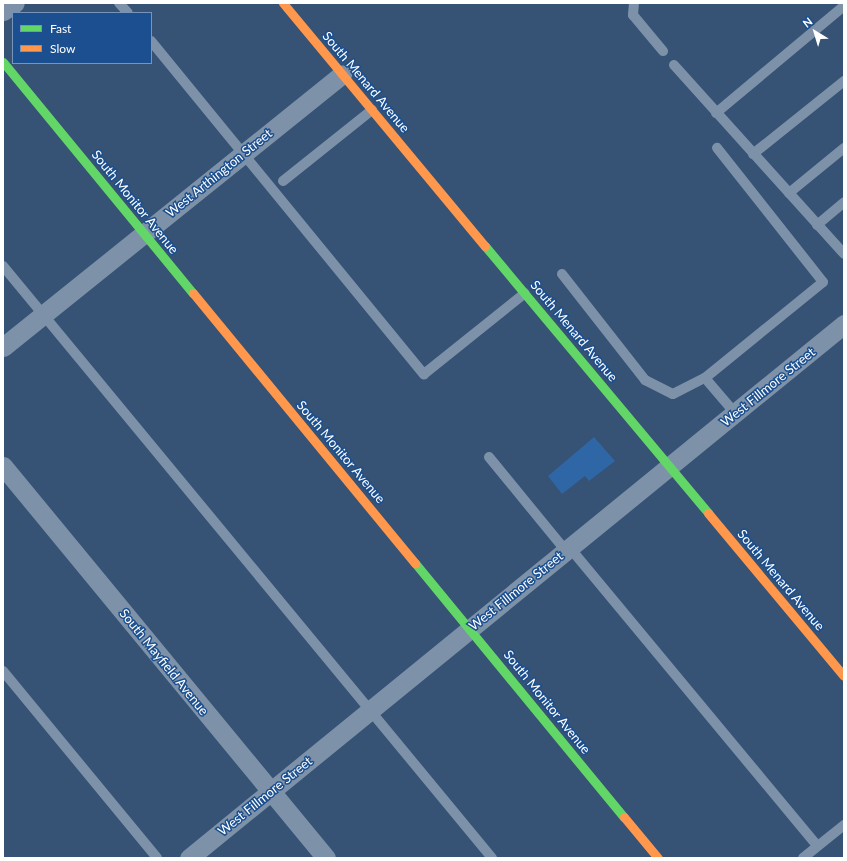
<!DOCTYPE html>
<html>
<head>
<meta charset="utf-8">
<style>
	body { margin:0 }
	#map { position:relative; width:847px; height:861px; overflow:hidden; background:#365274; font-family:Lato,sans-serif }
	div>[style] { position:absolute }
	.green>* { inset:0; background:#2f66a5 }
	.lane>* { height:10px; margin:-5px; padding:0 5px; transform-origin:5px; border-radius:5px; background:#7d92a8 }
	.street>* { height:19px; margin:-9.5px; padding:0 9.5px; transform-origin:9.5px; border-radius:9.5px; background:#7d92a8 }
	.fast>* { height:9px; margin:-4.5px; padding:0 4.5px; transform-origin:4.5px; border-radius:4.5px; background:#63d668 }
	.slow>* { height:9px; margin:-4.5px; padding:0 4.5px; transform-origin:4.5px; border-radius:4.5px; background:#ff974d }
	span { translate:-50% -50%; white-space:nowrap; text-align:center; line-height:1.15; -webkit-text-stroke:3px #1b4f8f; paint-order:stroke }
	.street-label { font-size:13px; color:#fff }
	.frame { position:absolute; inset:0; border:4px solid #fff; pointer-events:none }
	.legend { position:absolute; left:12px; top:12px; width:140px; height:52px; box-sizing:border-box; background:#1b4f8f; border:1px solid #7695bc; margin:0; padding:5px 7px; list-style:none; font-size:12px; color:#fff }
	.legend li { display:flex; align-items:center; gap:8px; height:20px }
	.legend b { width:20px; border:1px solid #7695bc }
	.north { position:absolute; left:795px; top:12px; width:40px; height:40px; -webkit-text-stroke:3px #1b4f8f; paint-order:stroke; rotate:322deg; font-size:11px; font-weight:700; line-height:16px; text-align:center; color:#fff }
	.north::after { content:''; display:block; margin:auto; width:14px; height:18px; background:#fff; clip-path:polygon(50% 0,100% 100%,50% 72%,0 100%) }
</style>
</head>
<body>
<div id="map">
	<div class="green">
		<div style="clip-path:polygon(594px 437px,615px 461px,589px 481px,585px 476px,562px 494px,548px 476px)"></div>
	</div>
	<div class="lane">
		<div style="left:119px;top:3px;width:13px;rotate:48deg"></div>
		<div style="left:634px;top:3px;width:12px;rotate:95deg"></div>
		<div style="left:633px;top:15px;width:47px;rotate:50.2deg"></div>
		<div style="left:151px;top:41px;width:431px;rotate:50.7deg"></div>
		<div style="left:424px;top:374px;width:129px;rotate:-38.7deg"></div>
		<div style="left:674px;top:65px;width:254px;rotate:48deg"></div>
		<div style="left:716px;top:113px;width:167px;rotate:-39.9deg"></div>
		<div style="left:753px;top:154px;width:117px;rotate:-38.7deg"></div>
		<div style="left:283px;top:181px;width:114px;rotate:-38.6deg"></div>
		<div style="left:789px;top:193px;width:71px;rotate:-39.3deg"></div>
		<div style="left:817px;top:225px;width:35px;rotate:-40deg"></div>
		<div style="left:3px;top:266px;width:768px;rotate:50.44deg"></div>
		<div style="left:562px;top:274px;width:135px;rotate:51.9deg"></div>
		<div style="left:645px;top:380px;width:31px;rotate:27deg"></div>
		<div style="left:673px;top:394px;width:36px;rotate:-27deg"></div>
		<div style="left:705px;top:378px;width:46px;rotate:49.4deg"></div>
		<div style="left:705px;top:378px;width:152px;rotate:-39.1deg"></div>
		<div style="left:823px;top:282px;width:171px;rotate:-128.3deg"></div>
		<div style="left:489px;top:457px;width:122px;rotate:50.7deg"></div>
		<div style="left:570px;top:548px;width:387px;rotate:50.3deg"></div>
		<div style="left:3px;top:671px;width:242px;rotate:50.5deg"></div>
		<div style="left:803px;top:858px;width:53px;rotate:-38.8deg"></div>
	</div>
	<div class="street">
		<div style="left:3px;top:11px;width:14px;rotate:-34deg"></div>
		<div style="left:3px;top:347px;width:435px;rotate:-38.8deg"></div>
		<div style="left:3px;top:466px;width:508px;rotate:50.51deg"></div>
		<div style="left:189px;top:858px;width:845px;rotate:-39.19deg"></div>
	</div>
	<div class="fast">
		<div style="left:3px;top:62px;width:299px;rotate:50.6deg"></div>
		<div style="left:485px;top:246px;width:348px;rotate:50.1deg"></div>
		<div style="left:415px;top:563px;width:329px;rotate:50.6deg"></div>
	</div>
	<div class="slow">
		<div style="left:283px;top:3px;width:316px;rotate:50.3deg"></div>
		<div style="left:193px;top:293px;width:350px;rotate:50.6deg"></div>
		<div style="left:708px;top:513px;width:212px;rotate:50.2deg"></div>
		<div style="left:624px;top:817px;width:53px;rotate:50.3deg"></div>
	</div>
	<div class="street-label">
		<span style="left:366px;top:82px;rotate:50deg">South Menard Avenue</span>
		<span style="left:219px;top:173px;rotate:-39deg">West Arthington Street</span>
		<span style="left:135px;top:202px;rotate:51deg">South Monitor Avenue</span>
		<span style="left:574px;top:331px;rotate:50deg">South Menard Avenue</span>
		<span style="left:768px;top:387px;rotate:-39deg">West Fillmore Street</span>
		<span style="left:341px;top:452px;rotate:50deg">South Monitor Avenue</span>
		<span style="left:781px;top:580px;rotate:50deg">South Menard Avenue</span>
		<span style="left:516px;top:591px;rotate:-39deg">West Fillmore Street</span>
		<span style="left:164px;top:662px;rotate:51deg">South Mayfield Avenue</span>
		<span style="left:547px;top:702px;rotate:51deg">South Monitor Avenue</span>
		<span style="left:265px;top:796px;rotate:-39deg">West Fillmore Street</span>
	</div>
	<div class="frame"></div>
	<ul class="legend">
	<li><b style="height:5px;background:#63d668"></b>Fast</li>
	<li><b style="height:5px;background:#ff974d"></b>Slow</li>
	</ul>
	<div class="north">N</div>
</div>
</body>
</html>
